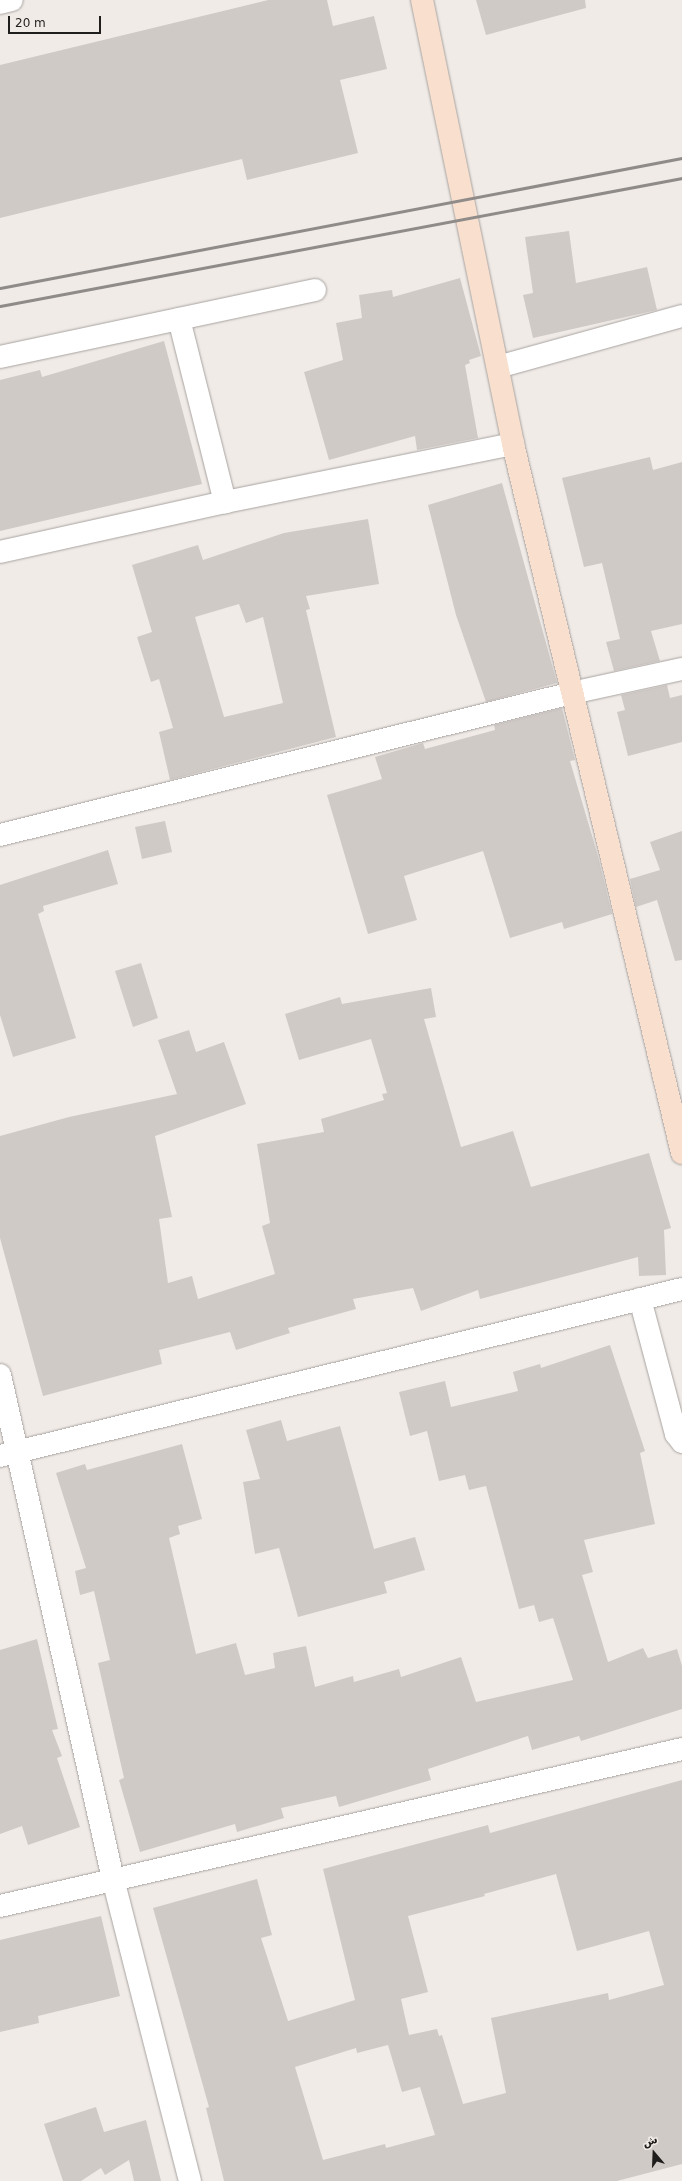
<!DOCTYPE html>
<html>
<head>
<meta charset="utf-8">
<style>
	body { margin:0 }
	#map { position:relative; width:682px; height:2181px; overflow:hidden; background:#f0ebe7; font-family:"DejaVu Sans",Cairo,sans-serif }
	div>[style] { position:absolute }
	.building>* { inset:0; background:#d0cac7 }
	.roads { filter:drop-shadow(0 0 1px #a8a3a0) drop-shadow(0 0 1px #a8a3a0) }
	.minor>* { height:22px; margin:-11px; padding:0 11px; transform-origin:11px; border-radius:11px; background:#fff }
	.major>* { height:22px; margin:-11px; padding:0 11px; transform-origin:11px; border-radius:11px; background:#f9dfce }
	.rail>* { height:3px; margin:-1.5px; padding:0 1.5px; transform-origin:1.5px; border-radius:1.5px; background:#8f8b89 }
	span { translate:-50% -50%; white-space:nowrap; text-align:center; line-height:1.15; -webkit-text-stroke:3px #f0ebe7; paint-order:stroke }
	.north { position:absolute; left:634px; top:2133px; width:40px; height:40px; -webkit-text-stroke:3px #f0ebe7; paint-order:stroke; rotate:341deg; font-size:11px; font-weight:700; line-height:16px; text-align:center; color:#201e1d }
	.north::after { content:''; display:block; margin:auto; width:14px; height:18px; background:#201e1d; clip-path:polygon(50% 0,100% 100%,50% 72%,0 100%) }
	.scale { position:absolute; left:8px; top:16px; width:93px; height:18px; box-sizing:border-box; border:2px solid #201e1d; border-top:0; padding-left:5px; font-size:12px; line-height:14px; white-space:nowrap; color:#201e1d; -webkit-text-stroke:3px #f0ebe7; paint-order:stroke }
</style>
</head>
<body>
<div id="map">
	<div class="building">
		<div style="clip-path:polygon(268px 0,327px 0,333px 26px,374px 16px,387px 69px,340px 80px,358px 153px,247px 180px,242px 159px,0 218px,0 65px)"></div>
		<div style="clip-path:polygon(476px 0,585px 0,586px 8px,486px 35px)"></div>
		<div style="clip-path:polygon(569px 231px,576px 283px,647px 267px,657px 310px,533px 338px,523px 295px,533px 293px,525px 237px)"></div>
		<div style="clip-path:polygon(460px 278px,481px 356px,469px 360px,470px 363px,465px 365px,478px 438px,417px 450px,415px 436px,329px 460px,304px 372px,343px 360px,336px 323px,362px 318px,359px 295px,392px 290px,393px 297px)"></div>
		<div style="clip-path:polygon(164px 341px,202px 484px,0 531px,0 380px,40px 370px,42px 377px)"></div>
		<div style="clip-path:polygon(650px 457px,653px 470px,682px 462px,682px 624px,651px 631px,660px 661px,614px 671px,606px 642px,620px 639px,602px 563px,584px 567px,562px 478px)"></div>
		<div style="clip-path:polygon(502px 483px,557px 683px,486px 702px,456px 615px,428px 505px)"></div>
		<div style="clip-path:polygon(evenodd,368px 519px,379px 584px,306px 596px,310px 609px,306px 610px,336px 737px,170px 780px,159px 732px,173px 728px,159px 679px,151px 682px,137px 637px,152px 632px,132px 565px,198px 545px,203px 560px,284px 533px,368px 519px,239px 604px,246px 623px,263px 617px,283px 703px,224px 717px,195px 617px,239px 604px)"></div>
		<div style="clip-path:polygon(667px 685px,670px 698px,682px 695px,682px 742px,628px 756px,617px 712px,625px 710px,621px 695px)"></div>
		<div style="clip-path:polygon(562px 708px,575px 760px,570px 761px,598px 856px,612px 914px,564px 929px,562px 922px,510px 938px,483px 851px,404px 876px,417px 920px,368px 934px,327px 795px,382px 779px,375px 757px,423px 743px,425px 749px,495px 730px,494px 725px)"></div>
		<div style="clip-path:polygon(165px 821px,172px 852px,142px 859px,135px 827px)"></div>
		<div style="clip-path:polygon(682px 831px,682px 960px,675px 961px,657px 900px,636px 907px,630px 879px,660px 870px,650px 842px)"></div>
		<div style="clip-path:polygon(108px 850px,118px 884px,43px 906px,44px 911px,38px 914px,76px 1038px,13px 1057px,0 1015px,0 885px)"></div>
		<div style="clip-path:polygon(141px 963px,158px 1018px,133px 1027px,115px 971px)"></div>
		<div style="clip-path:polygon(431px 988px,436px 1017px,424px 1019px,461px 1147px,513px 1131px,531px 1187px,649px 1153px,671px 1228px,664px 1230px,666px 1275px,639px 1276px,638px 1257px,480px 1299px,478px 1290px,421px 1311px,413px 1288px,353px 1299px,356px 1309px,288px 1328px,290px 1333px,236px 1350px,230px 1332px,159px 1350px,162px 1364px,43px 1396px,0 1238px,0 1136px,69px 1117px,177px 1094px,158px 1040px,189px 1030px,196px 1052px,224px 1042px,246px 1104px,155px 1136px,172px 1217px,159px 1219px,168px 1283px,192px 1276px,198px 1299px,275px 1274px,262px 1226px,270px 1223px,257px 1144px,324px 1132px,321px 1119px,384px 1100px,382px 1094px,387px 1093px,371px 1039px,299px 1060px,285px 1014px,340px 997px,342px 1004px)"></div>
		<div style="clip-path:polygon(610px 1345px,645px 1451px,640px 1453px,655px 1524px,584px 1540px,593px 1572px,582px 1575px,608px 1662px,643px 1648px,648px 1658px,677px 1649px,682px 1666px,682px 1709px,581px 1741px,579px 1736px,532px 1750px,528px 1736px,428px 1769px,431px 1780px,339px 1807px,336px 1796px,281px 1808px,284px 1818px,237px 1832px,235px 1824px,140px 1852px,119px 1780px,124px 1778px,98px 1663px,110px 1660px,94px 1591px,80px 1595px,75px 1571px,86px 1568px,56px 1473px,85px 1464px,87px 1470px,182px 1444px,202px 1519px,178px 1526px,180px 1534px,169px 1538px,196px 1654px,236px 1643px,245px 1675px,275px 1668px,273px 1653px,306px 1646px,315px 1687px,353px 1676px,354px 1682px,399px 1669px,401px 1677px,461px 1657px,476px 1702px,573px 1680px,553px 1618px,539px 1622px,534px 1605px,519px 1609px,486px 1486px,469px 1490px,465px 1475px,439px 1481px,427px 1431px,410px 1436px,399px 1392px,445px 1381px,451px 1407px,518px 1391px,513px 1372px,540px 1364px,541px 1368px)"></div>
		<div style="clip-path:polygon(281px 1420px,287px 1441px,340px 1426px,374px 1549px,415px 1537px,425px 1570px,384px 1582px,387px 1593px,298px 1617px,279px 1548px,255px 1554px,243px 1482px,260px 1479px,246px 1430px)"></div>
		<div style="clip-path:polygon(37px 1639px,58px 1729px,52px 1730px,62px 1756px,57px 1758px,80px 1827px,28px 1845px,22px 1826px,0 1834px,0 1650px)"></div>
		<div style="clip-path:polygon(evenodd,682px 1780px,682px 2164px,617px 2181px,224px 2181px,206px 2108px,209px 2107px,153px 1908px,257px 1879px,272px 1935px,261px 1938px,288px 2021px,355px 2000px,323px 1869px,488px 1825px,490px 1833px,682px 1780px,556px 1874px,577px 1951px,649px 1931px,664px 1985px,609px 2000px,608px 1993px,491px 2018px,506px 2093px,463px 2104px,442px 2035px,439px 2036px,437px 2029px,409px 2035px,401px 1999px,428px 1992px,408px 1916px,485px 1896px,484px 1894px,556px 1874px,682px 1780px,388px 2045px,402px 2092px,420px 2087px,435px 2135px,386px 2148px,385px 2144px,323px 2160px,295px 2067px,356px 2048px,357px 2053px,388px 2045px)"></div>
		<div style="clip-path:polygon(101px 1916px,120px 1996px,38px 2016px,39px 2023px,0 2032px,0 1940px)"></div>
		<div style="clip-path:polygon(96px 2107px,104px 2132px,146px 2120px,161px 2181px,134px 2181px,129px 2160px,105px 2175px,101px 2168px,81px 2181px,63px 2181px,44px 2124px)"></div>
	</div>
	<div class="roads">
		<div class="minor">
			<div style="left:0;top:3px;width:12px;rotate:-14deg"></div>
			<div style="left:179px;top:319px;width:189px;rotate:75.9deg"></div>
			<div style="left:0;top:357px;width:322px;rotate:-12deg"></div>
			<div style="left:498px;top:367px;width:191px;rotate:-15.5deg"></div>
			<div style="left:0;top:552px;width:230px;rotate:-12.5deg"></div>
			<div style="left:225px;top:502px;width:294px;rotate:-11.4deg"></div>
			<div style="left:0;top:835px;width:589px;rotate:-13.94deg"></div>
			<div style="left:572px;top:693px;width:113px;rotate:-12.3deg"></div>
			<div style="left:640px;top:1299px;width:140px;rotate:75.1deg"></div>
			<div style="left:676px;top:1434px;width:10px;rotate:53deg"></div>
			<div style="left:0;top:1375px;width:517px;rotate:77.36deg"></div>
			<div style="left:113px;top:1879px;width:312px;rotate:75.7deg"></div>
			<div style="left:0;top:1456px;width:702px;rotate:-13.76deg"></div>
			<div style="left:0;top:1906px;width:700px;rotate:-12.96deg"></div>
		</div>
		<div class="major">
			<div style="left:422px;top:0;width:453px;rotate:78.4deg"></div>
			<div style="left:513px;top:444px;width:729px;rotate:76.59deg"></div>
		</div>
	</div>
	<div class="rail">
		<div style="left:0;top:288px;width:694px;rotate:-10.79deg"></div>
		<div style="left:0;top:306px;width:694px;rotate:-10.63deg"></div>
	</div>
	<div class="north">ش</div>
	<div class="scale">20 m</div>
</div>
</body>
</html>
